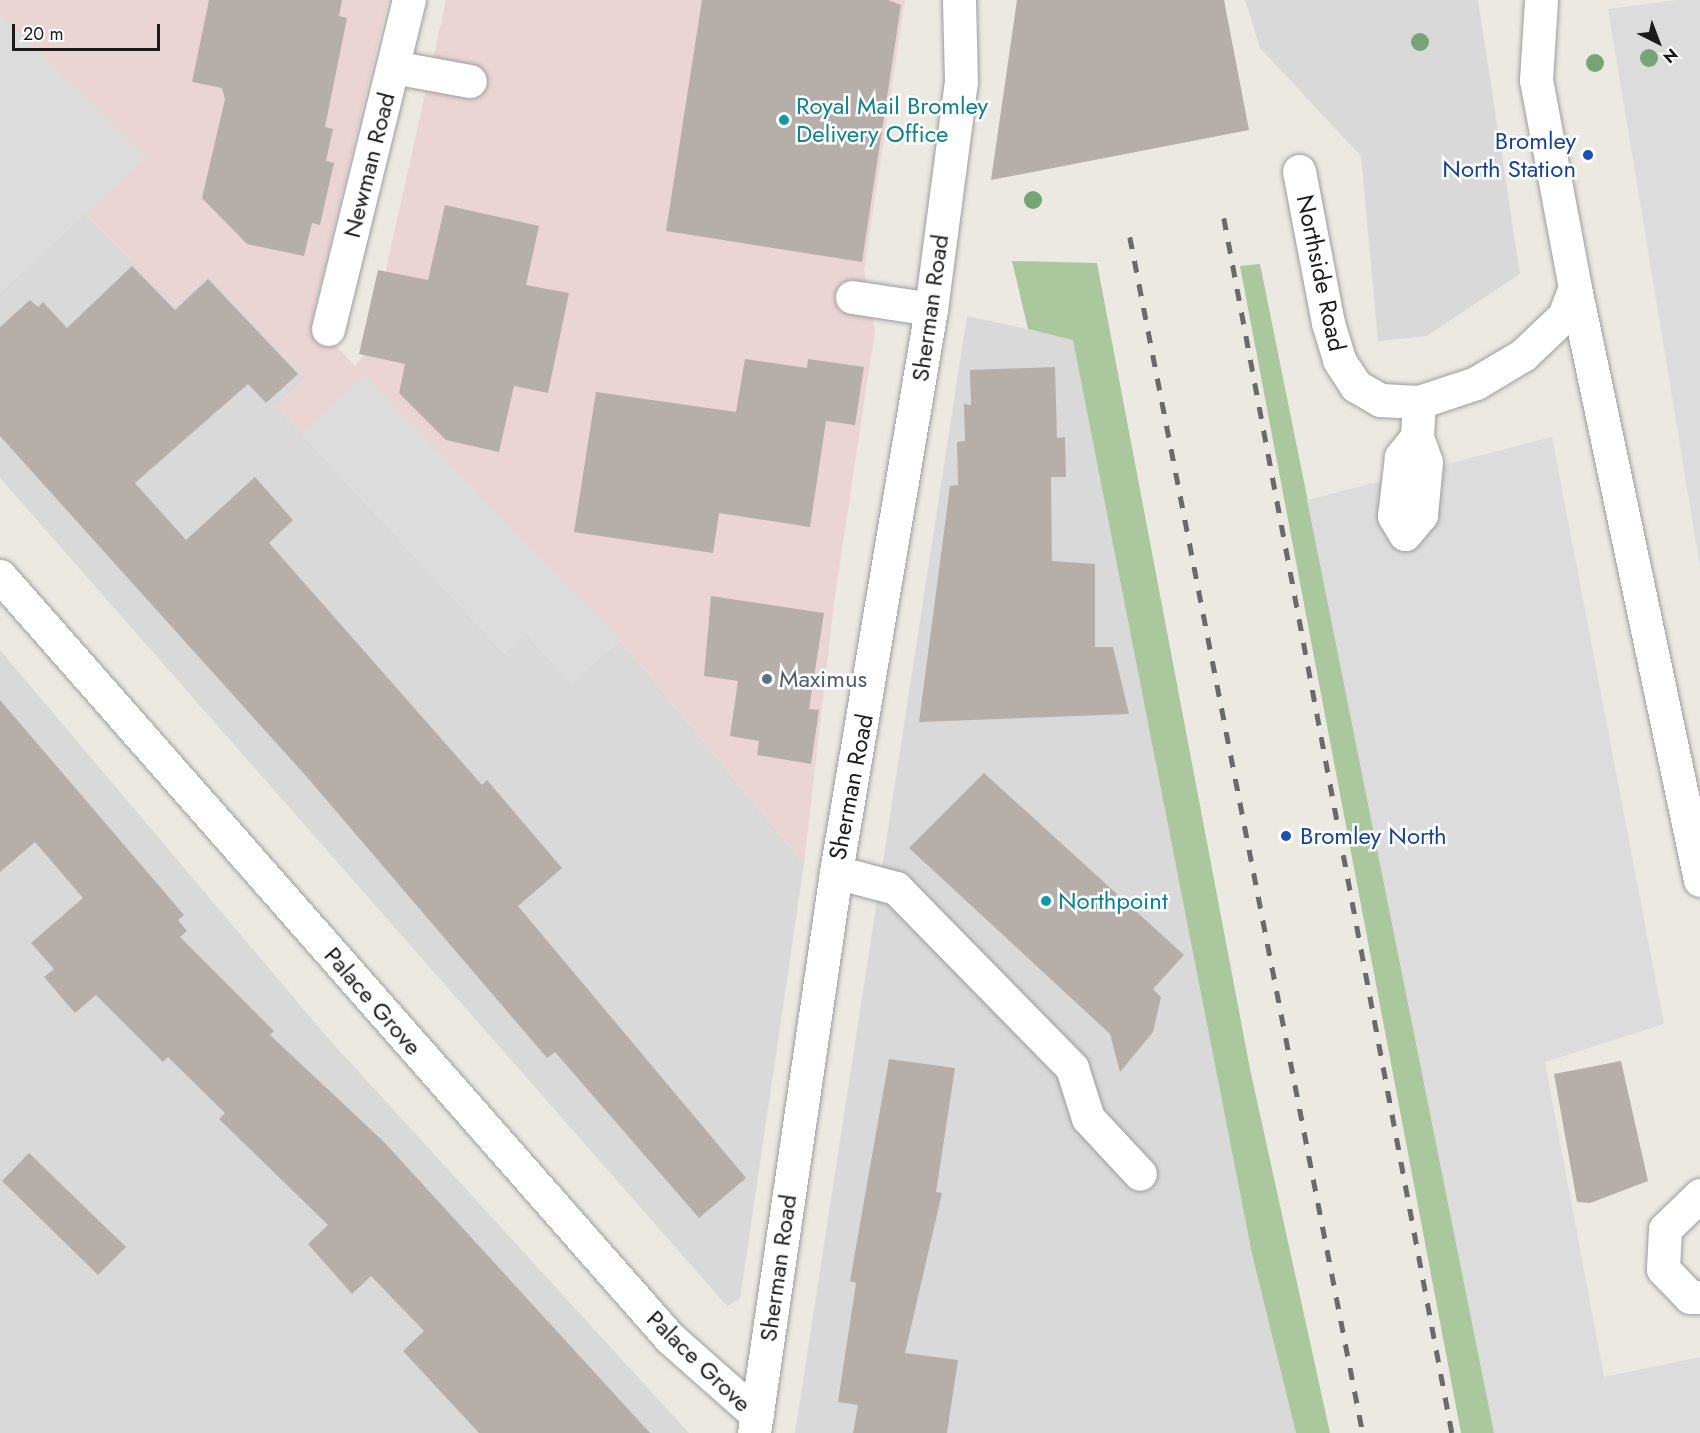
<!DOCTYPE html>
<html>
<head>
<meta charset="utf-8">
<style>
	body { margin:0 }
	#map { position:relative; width:1700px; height:1433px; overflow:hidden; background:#ece9e3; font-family:Jost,sans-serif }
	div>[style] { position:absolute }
	.residential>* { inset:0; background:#dad9d9 }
	.commercial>* { inset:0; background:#ebd4d4 }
	.forest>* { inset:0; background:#aac79d }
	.parking>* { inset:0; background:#dcdcdc }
	.building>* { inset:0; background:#b5aea9 }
	.roads { filter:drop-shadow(0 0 2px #9d9d9d) drop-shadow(0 0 2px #9d9d9d) }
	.minor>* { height:33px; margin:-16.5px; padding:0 16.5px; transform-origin:16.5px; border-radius:16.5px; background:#fff }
	.rail>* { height:4.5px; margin-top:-2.25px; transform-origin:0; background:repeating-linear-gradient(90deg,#6a6a6a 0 12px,transparent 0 24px) }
	.trees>* { width:18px; height:18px; margin:-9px; border-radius:50%; background:#77a476 }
	.dots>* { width:16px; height:16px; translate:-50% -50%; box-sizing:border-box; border:3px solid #fff; border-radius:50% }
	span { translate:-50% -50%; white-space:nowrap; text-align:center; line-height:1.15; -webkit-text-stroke:5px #fff; paint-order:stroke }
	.culture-label { font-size:24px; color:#0d838f }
	.left { translate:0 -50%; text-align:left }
	.transit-label { font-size:24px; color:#164399 }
	.right { translate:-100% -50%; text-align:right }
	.street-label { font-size:24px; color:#1c1c1c }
	.service-label { font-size:24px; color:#4e5e75 }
	.north { position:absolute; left:1628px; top:12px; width:60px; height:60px; -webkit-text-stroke:4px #fff; paint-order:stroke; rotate:138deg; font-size:16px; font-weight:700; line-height:24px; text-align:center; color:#1c1c1c }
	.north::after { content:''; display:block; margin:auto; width:21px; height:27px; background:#1c1c1c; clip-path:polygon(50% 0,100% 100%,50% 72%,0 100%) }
	.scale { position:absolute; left:12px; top:24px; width:148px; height:27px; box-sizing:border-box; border:3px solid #1c1c1c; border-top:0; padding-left:8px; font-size:18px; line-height:21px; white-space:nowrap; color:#1c1c1c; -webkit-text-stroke:4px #fff; paint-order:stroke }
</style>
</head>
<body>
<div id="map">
	<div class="residential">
		<div style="clip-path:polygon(1245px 0,1478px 0,1520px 274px,1427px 336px,1378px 341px,1361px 156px,1260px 48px)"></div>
		<div style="clip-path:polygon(85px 213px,175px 306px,208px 275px,305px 378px,276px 406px,504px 654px,526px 634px,571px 683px,620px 640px,804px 864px,740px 1299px,727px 1306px,0 478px,0 293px)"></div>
		<div style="clip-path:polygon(967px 316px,1073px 339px,1252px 1254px,1296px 1433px,795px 1433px)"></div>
		<div style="clip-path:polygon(0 650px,327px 1037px,689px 1433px,0 1433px)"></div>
	</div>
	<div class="commercial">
		<div style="clip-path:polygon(0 0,388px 0,312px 320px,355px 366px,368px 350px,446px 0,905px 0,864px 270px,875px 330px,834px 603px,804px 864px,620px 640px,571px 683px,526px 634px,504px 654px,276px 406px,305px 378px,208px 275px,175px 306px,85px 213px,0 293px)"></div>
	</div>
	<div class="forest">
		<div style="clip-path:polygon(1012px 261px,1097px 263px,1250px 1069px,1330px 1433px,1296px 1433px,1252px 1254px,1073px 340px,1028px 329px)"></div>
		<div style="clip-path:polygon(1260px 264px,1483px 1368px,1494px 1433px,1461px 1433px,1240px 266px)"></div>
	</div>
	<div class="parking">
		<div style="clip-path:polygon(1677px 0,1700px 0,1700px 566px,1608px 9px)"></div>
		<div style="clip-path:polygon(0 14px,147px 157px,0 293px)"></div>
		<div style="clip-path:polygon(364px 375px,620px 640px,571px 683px,526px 634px,504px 654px,302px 434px)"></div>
		<div style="clip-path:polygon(1552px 437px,1664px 1024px,1545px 1062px,1604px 1377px,1700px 1357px,1700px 1433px,1494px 1433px,1307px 500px)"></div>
	</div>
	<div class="building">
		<div style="clip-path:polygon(209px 0,342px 0,339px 16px,347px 18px,325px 127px,333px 129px,326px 161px,334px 163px,320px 225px,312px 223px,304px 256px,247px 244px,202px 198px,225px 99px,222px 88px,192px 82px)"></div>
		<div style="clip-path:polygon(702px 0,888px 0,901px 5px,862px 262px,666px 231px)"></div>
		<div style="clip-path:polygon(1017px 0,1224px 0,1249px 130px,991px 180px)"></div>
		<div style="clip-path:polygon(445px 205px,539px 226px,526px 285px,569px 293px,548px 393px,514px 386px,499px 452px,446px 440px,399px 393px,405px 364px,359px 354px,378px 270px,428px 280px)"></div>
		<div style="clip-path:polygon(132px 266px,175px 310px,208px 279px,298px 374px,266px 403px,248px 384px,135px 483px,186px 540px,255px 477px,293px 520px,269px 543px,482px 785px,487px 780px,562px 868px,518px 906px,746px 1178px,699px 1218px,555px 1052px,547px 1058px,306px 776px,0 436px,0 327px,30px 300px,38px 307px,43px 302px,67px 328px)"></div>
		<div style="clip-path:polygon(745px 359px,807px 368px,808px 359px,864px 367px,855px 425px,826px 421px,810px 527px,719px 513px,713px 553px,574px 532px,596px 392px,736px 412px)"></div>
		<div style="clip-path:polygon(1055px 367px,1057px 438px,1065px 437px,1066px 477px,1051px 477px,1052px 561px,1095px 564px,1095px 647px,1113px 647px,1129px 714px,919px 722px,950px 486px,958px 485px,957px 442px,965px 441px,964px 404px,971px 405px,970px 370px)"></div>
		<div style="clip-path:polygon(711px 596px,824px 613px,809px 709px,819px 710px,811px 764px,757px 755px,759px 741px,730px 736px,738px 681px,704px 676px)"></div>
		<div style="clip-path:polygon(0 700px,184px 915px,178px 920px,187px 931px,180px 937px,274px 1031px,270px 1035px,384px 1142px,650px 1433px,479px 1433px,403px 1351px,424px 1331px,371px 1276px,352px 1294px,308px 1244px,328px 1225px,219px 1119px,225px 1113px,168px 1057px,163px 1062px,96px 995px,75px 1013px,44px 977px,54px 969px,31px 943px,83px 898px,35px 842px,0 872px)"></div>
		<div style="clip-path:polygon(984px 773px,1184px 955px,1153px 989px,1161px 997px,1153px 1032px,1120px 1072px,1110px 1034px,909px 848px)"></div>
		<div style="clip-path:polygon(889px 1059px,955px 1068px,936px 1192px,942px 1193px,905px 1353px,958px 1360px,947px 1433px,853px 1433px,858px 1405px,838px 1402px,856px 1283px,850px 1281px)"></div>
		<div style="clip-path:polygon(1621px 1061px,1648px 1181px,1590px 1203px,1577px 1202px,1554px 1074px)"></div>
		<div style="clip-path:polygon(29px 1153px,126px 1247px,98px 1275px,2px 1181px)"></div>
	</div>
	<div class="roads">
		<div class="minor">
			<div style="left:393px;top:67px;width:78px;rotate:10.3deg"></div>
			<div style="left:1299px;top:171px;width:155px;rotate:79.2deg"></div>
			<div style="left:1328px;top:323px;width:39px;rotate:73deg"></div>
			<div style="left:1339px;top:360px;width:31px;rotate:57deg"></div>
			<div style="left:1356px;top:386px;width:28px;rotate:30deg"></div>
			<div style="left:1380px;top:400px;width:39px;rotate:3deg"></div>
			<div style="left:1419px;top:402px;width:60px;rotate:-18.4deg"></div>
			<div style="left:1476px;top:383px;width:55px;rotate:-30.8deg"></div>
			<div style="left:1523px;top:355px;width:57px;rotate:-43.6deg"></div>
			<div style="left:1564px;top:316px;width:30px;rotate:-69deg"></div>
			<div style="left:1575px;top:288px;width:212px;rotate:-100.6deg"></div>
			<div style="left:1536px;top:80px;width:80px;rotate:-86.4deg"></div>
			<div style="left:1575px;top:288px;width:605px;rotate:78.08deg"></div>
			<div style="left:852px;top:297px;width:80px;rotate:8.6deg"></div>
			<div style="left:328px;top:329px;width:339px;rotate:-76.2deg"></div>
			<div style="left:1417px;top:437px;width:26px;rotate:129deg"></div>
			<div style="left:1401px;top:457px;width:59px;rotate:96.8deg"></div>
			<div style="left:1394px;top:516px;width:21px;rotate:59deg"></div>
			<div style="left:1405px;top:534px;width:25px;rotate:-50deg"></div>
			<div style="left:1421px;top:515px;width:53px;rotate:-84.6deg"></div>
			<div style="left:1426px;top:462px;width:27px;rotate:-110deg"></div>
			<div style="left:1417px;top:437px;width:35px;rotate:-87deg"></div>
			<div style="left:0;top:576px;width:1015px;rotate:48.68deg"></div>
			<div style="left:670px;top:1338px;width:116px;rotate:41.5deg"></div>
			<div style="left:836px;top:872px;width:62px;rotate:14.9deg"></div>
			<div style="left:896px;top:888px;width:252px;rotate:45.6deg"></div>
			<div style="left:1072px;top:1068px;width:52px;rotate:72.3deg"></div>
			<div style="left:1088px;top:1118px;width:76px;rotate:47.1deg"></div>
			<div style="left:1700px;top:1195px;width:49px;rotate:135.8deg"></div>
			<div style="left:1665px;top:1229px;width:40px;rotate:92.9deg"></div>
			<div style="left:1663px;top:1269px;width:39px;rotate:46deg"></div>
			<div style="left:1690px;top:1297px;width:10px"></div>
			<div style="left:754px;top:1433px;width:567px;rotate:-81.68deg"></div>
			<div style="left:836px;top:872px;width:571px;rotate:-80.42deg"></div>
			<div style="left:931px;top:309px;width:229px;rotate:-82.5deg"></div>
			<div style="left:961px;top:82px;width:82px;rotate:-91.4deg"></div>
		</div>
	</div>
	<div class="rail">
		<div style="left:1224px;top:218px;width:1236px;rotate:79.37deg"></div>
		<div style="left:1130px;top:237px;width:1218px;rotate:78.98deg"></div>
	</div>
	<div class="trees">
		<div style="left:1420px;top:42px"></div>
		<div style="left:1649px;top:58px"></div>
		<div style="left:1595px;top:63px"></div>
		<div style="left:1033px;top:200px"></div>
	</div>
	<div class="dots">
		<div style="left:784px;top:120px;background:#0f9aa8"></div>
		<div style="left:1588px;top:155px;background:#1a4fb4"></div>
		<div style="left:767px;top:679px;background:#5c6f8a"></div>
		<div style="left:1286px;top:836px;background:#1a4fb4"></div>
		<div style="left:1046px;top:901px;background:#0f9aa8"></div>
	</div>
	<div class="culture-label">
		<span class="left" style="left:796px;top:120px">Royal Mail Bromley<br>Delivery Office</span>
		<span class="left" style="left:1058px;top:901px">Northpoint</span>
	</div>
	<div class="transit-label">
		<span class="right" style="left:1576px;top:155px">Bromley<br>North Station</span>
		<span class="left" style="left:1300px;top:836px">Bromley North</span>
	</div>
	<div class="street-label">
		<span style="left:369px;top:165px;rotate:-76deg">Newman Road</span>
		<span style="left:1321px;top:273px;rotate:78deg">Northside Road</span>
		<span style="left:930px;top:308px;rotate:-82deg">Sherman Road</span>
		<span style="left:851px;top:787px;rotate:-79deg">Sherman Road</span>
		<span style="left:373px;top:1001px;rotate:49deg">Palace Grove</span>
		<span style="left:778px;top:1268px;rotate:-82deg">Sherman Road</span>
		<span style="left:699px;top:1361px;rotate:44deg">Palace Grove</span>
	</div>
	<div class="service-label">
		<span class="left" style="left:779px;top:679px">Maximus</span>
	</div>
	<div class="north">N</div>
	<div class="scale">20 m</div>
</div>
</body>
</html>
